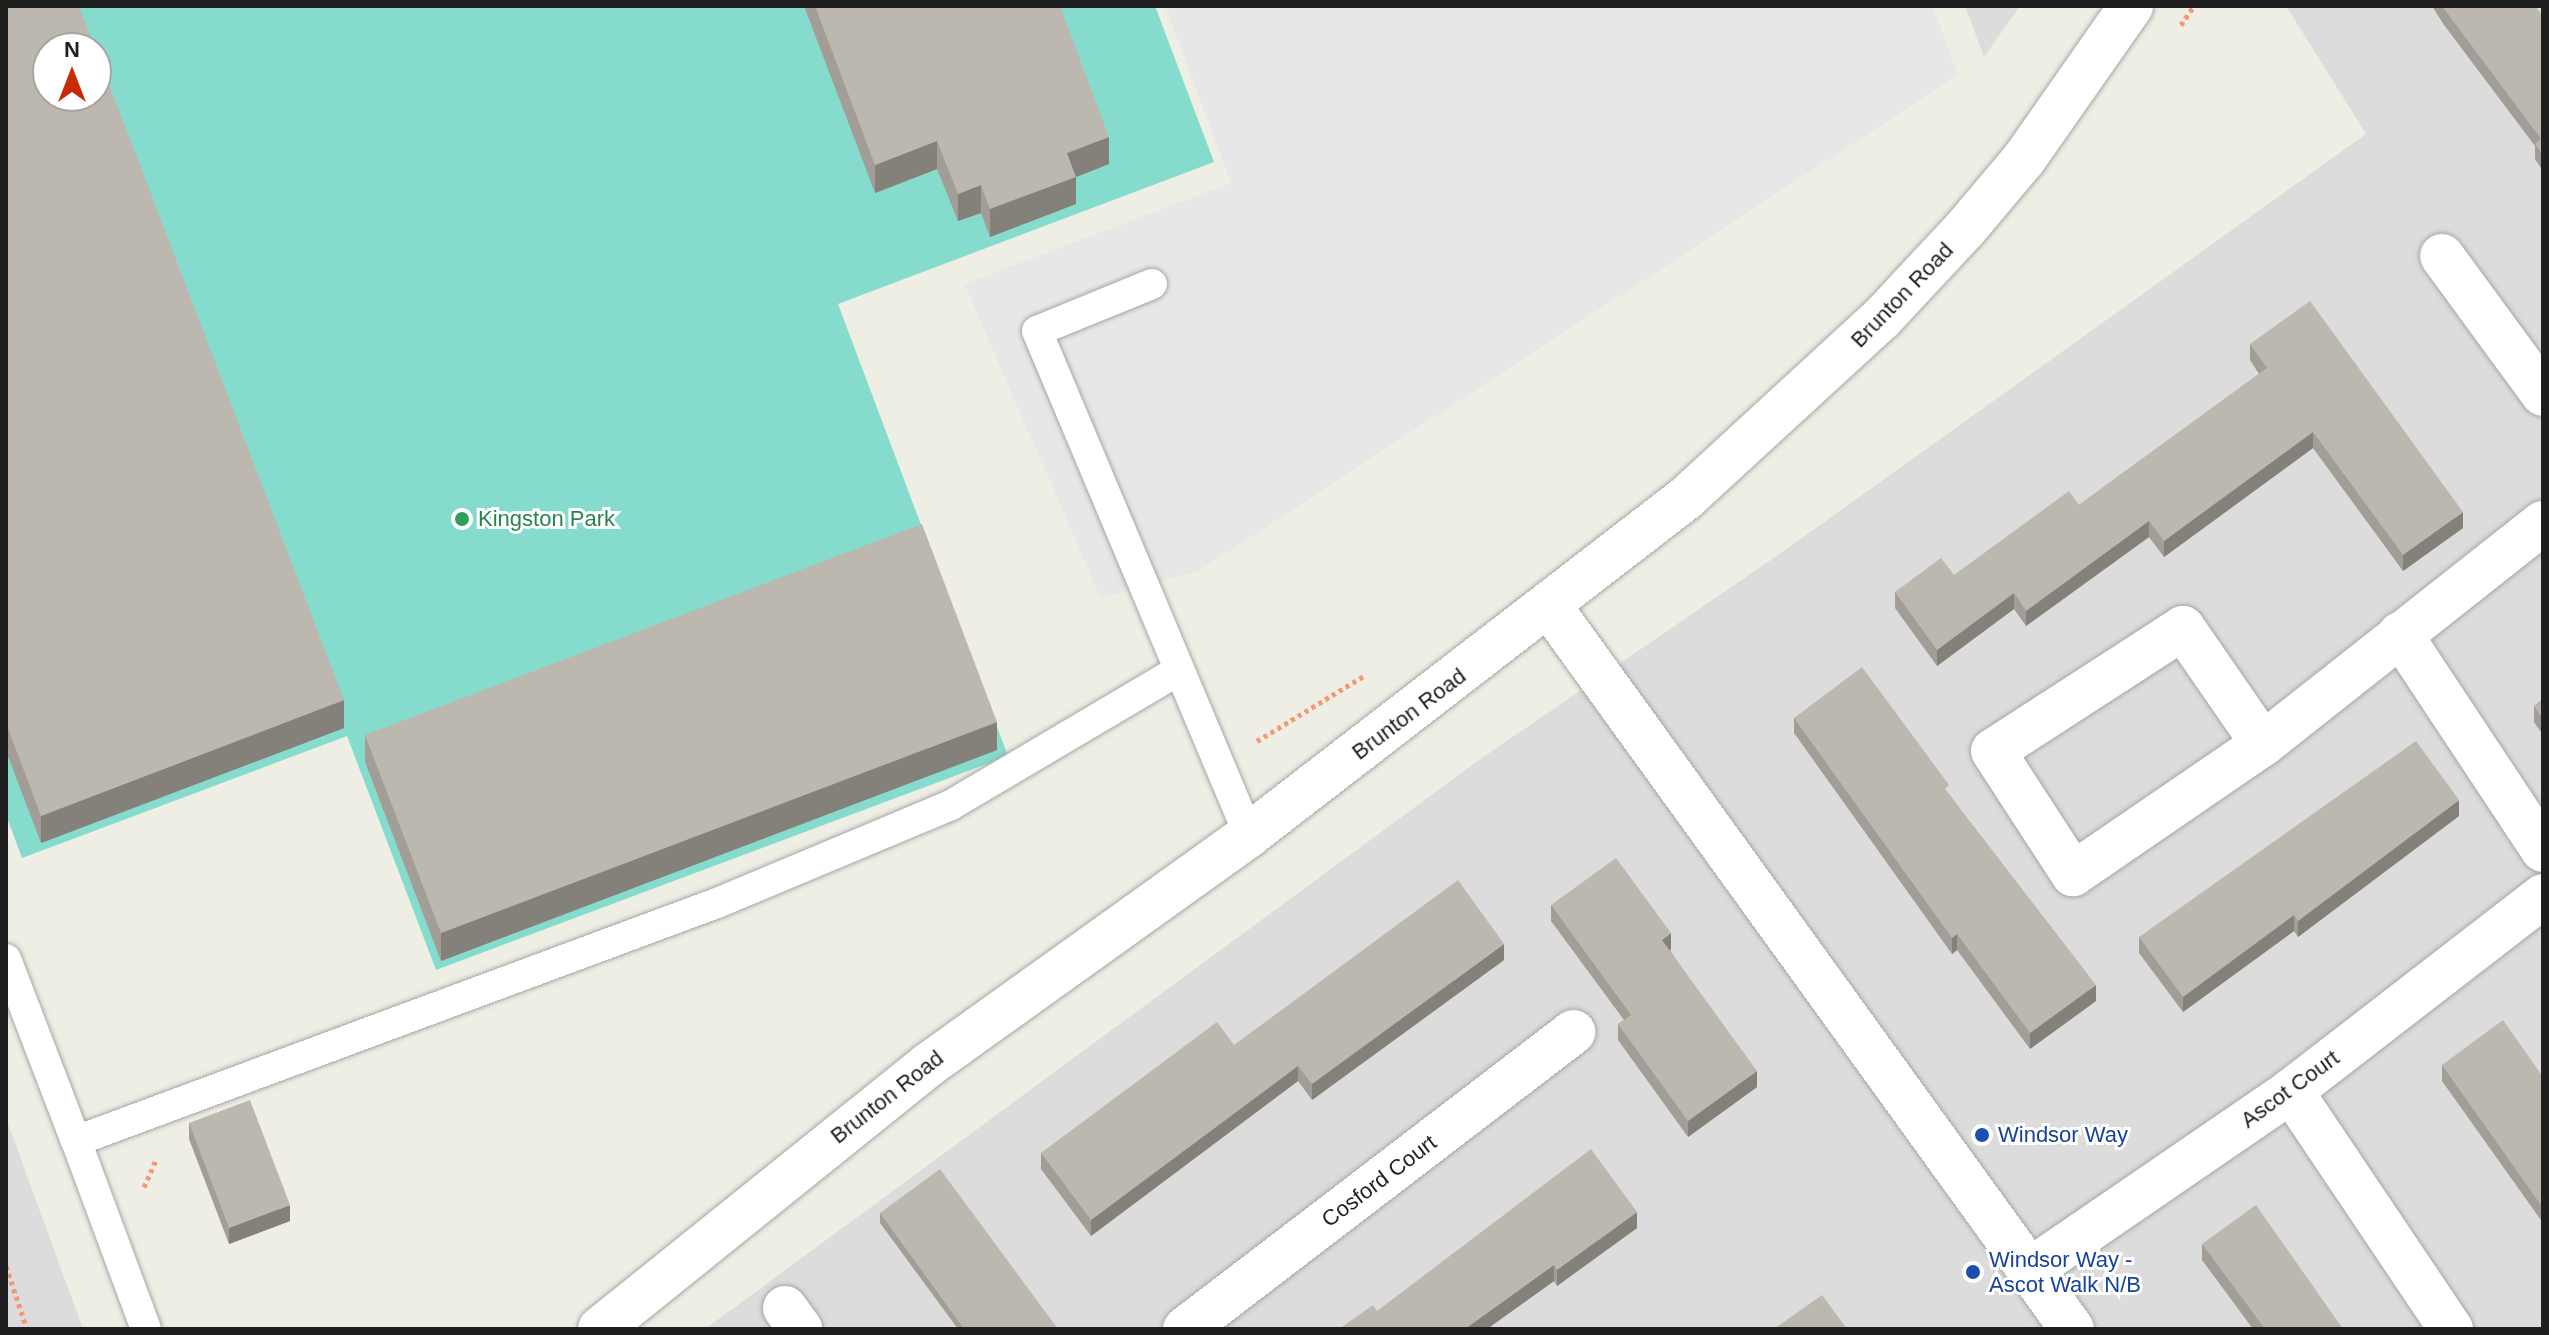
<!DOCTYPE html>
<html>
<head>
<meta charset="utf-8">
<style>
	body { margin:0 }
	#map { position:relative; width:2549px; height:1335px; overflow:hidden; background:#efeee5; font-family:Arial,sans-serif }
	div>[style] { position:absolute }
	.residential>* { inset:0; background:#dddcdc }
	.pitch>* { inset:0; background:#85dccc }
	.parking>* { inset:0; background:#e7e7e7 }
	.path>* { height:5px; margin-top:-2.5px; transform-origin:0; background:repeating-linear-gradient(90deg,#f6976f 0 4px,transparent 0 8px) }
	.roads { filter:drop-shadow(0 0 2px #a6a6a6) drop-shadow(0 0 2px #a6a6a6) }
	.service>* { height:30px; margin:-15px; padding:0 15px; transform-origin:15px; border-radius:15px; background:#fff }
	.minor>* { height:44px; margin:-22px; padding:0 22px; transform-origin:22px; border-radius:22px; background:#fff }
	.tertiary>* { height:44px; margin:-22px; padding:0 22px; transform-origin:22px; border-radius:22px; background:#fff }
	.wall>* { inset:0; background:#a29d96 }
	.shaded-wall>* { inset:0; background:#84807a }
	.building>* { inset:0; background:#bcb7af }
	.dots>* { width:22px; height:22px; translate:-50% -50%; box-sizing:border-box; border:4px solid #fff; border-radius:50% }
	span { translate:-50% -50%; white-space:nowrap; text-align:center; line-height:1.15; -webkit-text-stroke:6px #fff; paint-order:stroke }
	.street-label { font-size:22px; color:#1f1f1f }
	.leisure-label { font-size:22px; color:#27864d }
	.left { translate:0 -50%; text-align:left }
	.transit-label { font-size:22px; color:#164399 }
	.frame { position:absolute; inset:0; border:8px solid #1f1f1f; pointer-events:none }
	.north { position:absolute; left:32px; top:32px; width:80px; height:80px; box-sizing:border-box; background:#fff; border:2px solid #a5a5a5; border-radius:50%; rotate:0deg; font-size:22px; font-weight:700; line-height:32px; text-align:center; color:#1f1f1f }
	.north::after { content:''; display:block; margin:auto; width:28px; height:36px; background:#c82b05; clip-path:polygon(50% 0,100% 100%,50% 72%,0 100%) }
</style>
</head>
<body>
<div id="map">
	<div class="residential">
		<div style="clip-path:polygon(1965px 6px,2020px 6px,1984px 57px)"></div>
		<div style="clip-path:polygon(2286px 6px,2543px 6px,2543px 1329px,705px 1329px,1479px 760px,1788px 548px,2366px 134px)"></div>
		<div style="clip-path:polygon(6px 1118px,83px 1329px,6px 1329px)"></div>
	</div>
	<div class="pitch">
		<div style="clip-path:polygon(evenodd,6px 6px,1155px 6px,1214px 162px,838px 304px,1008px 756px,436px 970px,347px 736px,22px 858px,6px 815px,6px 6px,48px 48px,96px 48px,96px 96px,48px 96px,48px 48px)"></div>
	</div>
	<div class="parking">
		<div style="clip-path:polygon(1165px 6px,1933px 6px,1958px 75px,1200px 570px,1101px 599px,964px 284px,1231px 183px)"></div>
	</div>
	<div class="path">
		<div style="left:2181px;top:25px;width:23px;rotate:-56deg"></div>
		<div style="left:1257px;top:741px;width:127px;rotate:-31.4deg"></div>
		<div style="left:144px;top:1187px;width:30px;rotate:-66deg"></div>
		<div style="left:6px;top:1266px;width:66px;rotate:71.6deg"></div>
	</div>
	<div class="roads">
		<div class="service">
			<div style="left:1152px;top:284px;width:124px;rotate:157.8deg"></div>
			<div style="left:1037px;top:331px;width:547px;rotate:67.19deg"></div>
			<div style="left:6px;top:959px;width:195px;rotate:69deg"></div>
			<div style="left:146px;top:1329px;width:201px;rotate:-110.4deg"></div>
			<div style="left:76px;top:1141px;width:684px;rotate:-20.37deg"></div>
			<div style="left:717px;top:903px;width:254px;rotate:-22.7deg"></div>
			<div style="left:951px;top:805px;width:265px;rotate:-30.6deg"></div>
		</div>
		<div class="minor">
			<div style="left:2442px;top:256px;width:171px;rotate:53.8deg"></div>
			<div style="left:1550px;top:607px;width:891px;rotate:54.13deg"></div>
			<div style="left:2400px;top:634px;width:259px;rotate:56.5deg"></div>
			<div style="left:2263px;top:744px;width:141px;rotate:-124.6deg"></div>
			<div style="left:2183px;top:628px;width:226px;rotate:147.1deg"></div>
			<div style="left:1993px;top:751px;width:147px;rotate:57deg"></div>
			<div style="left:2073px;top:874px;width:230px;rotate:-34.4deg"></div>
			<div style="left:2263px;top:744px;width:357px;rotate:-38.3deg"></div>
			<div style="left:2291px;top:1091px;width:287px;rotate:56.1deg"></div>
			<div style="left:2030px;top:1270px;width:316px;rotate:-34.4deg"></div>
			<div style="left:2291px;top:1091px;width:319px;rotate:-37.7deg"></div>
			<div style="left:785px;top:1308px;width:26px;rotate:54deg"></div>
			<div style="left:1185px;top:1329px;width:489px;rotate:-37.4deg"></div>
		</div>
		<div class="tertiary">
			<div style="left:600px;top:1329px;width:421px;rotate:-38.8deg"></div>
			<div style="left:928px;top:1065px;width:395px;rotate:-35.6deg"></div>
			<div style="left:1249px;top:835px;width:552px;rotate:-37.64deg"></div>
			<div style="left:1686px;top:498px;width:265px;rotate:-42.6deg"></div>
			<div style="left:1881px;top:319px;width:123px;rotate:-47deg"></div>
			<div style="left:1965px;top:229px;width:92px;rotate:-49.9deg"></div>
			<div style="left:2024px;top:159px;width:187px;rotate:-55deg"></div>
		</div>
	</div>
	<div class="wall">
		<div style="clip-path:polygon(6px 6px,344px 728px,41px 843px,6px 751px)"></div>
		<div style="clip-path:polygon(804px 6px,1060px 6px,1109px 164px,1076px 177px,1076px 204px,990px 237px,981px 213px,958px 221px,937px 169px,875px 193px)"></div>
		<div style="clip-path:polygon(2432px 6px,2535px 6px,2543px 17px,2543px 171px,2535px 159px,2535px 146px,2444px 25px)"></div>
		<div style="clip-path:polygon(2250px 344px,2463px 528px,2403px 571px,2313px 448px,2164px 557px,2149px 537px,2026px 626px,2014px 609px,1937px 666px,1895px 608px,1895px 592px,1954px 575px,2079px 505px,2259px 374px,2250px 360px)"></div>
		<div style="clip-path:polygon(2543px 699px,2543px 735px,2534px 722px,2534px 706px)"></div>
		<div style="clip-path:polygon(1794px 718px,1949px 794px,2096px 1001px,2030px 1049px,1957px 950px,1952px 954px,1794px 733px)"></div>
		<div style="clip-path:polygon(365px 735px,997px 750px,441px 961px,365px 762px)"></div>
		<div style="clip-path:polygon(2459px 816px,2298px 937px,2294px 931px,2183px 1012px,2139px 953px,2139px 937px)"></div>
		<div style="clip-path:polygon(1551px 905px,1671px 949px,1670px 950px,1757px 1087px,1688px 1137px,1618px 1040px,1618px 1024px,1624px 1020px,1551px 921px)"></div>
		<div style="clip-path:polygon(1504px 960px,1312px 1100px,1298px 1081px,1091px 1236px,1041px 1169px,1041px 1153px)"></div>
		<div style="clip-path:polygon(2442px 1065px,2543px 1077px,2543px 1223px,2442px 1081px)"></div>
		<div style="clip-path:polygon(189px 1123px,290px 1221px,229px 1244px,189px 1139px)"></div>
		<div style="clip-path:polygon(880px 1213px,1058px 1329px,958px 1329px,880px 1223px)"></div>
		<div style="clip-path:polygon(1637px 1228px,1557px 1286px,1554px 1281px,1487px 1329px,1339px 1329px,1377px 1311px)"></div>
		<div style="clip-path:polygon(2202px 1244px,2343px 1329px,2253px 1329px,2202px 1260px)"></div>
	</div>
	<div class="shaded-wall">
		<div style="clip-path:polygon(1109px 137px,1109px 164px,1076px 177px,1076px 204px,990px 237px,990px 209px,1067px 153px)"></div>
		<div style="clip-path:polygon(937px 141px,937px 169px,875px 193px,875px 165px)"></div>
		<div style="clip-path:polygon(981px 185px,981px 213px,958px 221px,958px 194px)"></div>
		<div style="clip-path:polygon(2313px 432px,2313px 448px,2164px 557px,2164px 541px)"></div>
		<div style="clip-path:polygon(2463px 512px,2463px 528px,2403px 571px,2403px 555px)"></div>
		<div style="clip-path:polygon(2149px 521px,2149px 537px,2026px 626px,2026px 611px)"></div>
		<div style="clip-path:polygon(2014px 593px,2014px 609px,1937px 666px,1937px 650px)"></div>
		<div style="clip-path:polygon(344px 700px,344px 728px,41px 843px,41px 816px)"></div>
		<div style="clip-path:polygon(997px 722px,997px 750px,441px 961px,441px 933px)"></div>
		<div style="clip-path:polygon(2459px 800px,2459px 816px,2298px 937px,2298px 921px)"></div>
		<div style="clip-path:polygon(2294px 915px,2294px 931px,2183px 1012px,2183px 997px)"></div>
		<div style="clip-path:polygon(1671px 933px,1671px 949px,1662px 956px,1662px 940px)"></div>
		<div style="clip-path:polygon(1957px 934px,1957px 950px,1952px 954px,1952px 938px)"></div>
		<div style="clip-path:polygon(1504px 944px,1504px 960px,1312px 1100px,1312px 1084px)"></div>
		<div style="clip-path:polygon(2096px 985px,2096px 1001px,2030px 1049px,2030px 1033px)"></div>
		<div style="clip-path:polygon(1298px 1066px,1298px 1081px,1091px 1236px,1091px 1220px)"></div>
		<div style="clip-path:polygon(1757px 1071px,1757px 1087px,1688px 1137px,1688px 1121px)"></div>
		<div style="clip-path:polygon(290px 1205px,290px 1221px,229px 1244px,229px 1228px)"></div>
		<div style="clip-path:polygon(1637px 1212px,1637px 1228px,1557px 1286px,1557px 1270px)"></div>
		<div style="clip-path:polygon(1554px 1265px,1554px 1281px,1487px 1329px,1465px 1329px)"></div>
	</div>
	<div class="building">
		<div style="clip-path:polygon(6px 6px,79px 6px,95px 48px,48px 48px,48px 96px,96px 96px,96px 50px,344px 700px,41px 816px,6px 723px)"></div>
		<div style="clip-path:polygon(815px 6px,1060px 6px,1109px 137px,1067px 153px,1076px 177px,990px 209px,981px 185px,958px 194px,937px 141px,875px 165px)"></div>
		<div style="clip-path:polygon(2442px 6px,2535px 6px,2543px 17px,2543px 155px,2535px 144px,2541px 139px)"></div>
		<div style="clip-path:polygon(2310px 301px,2463px 512px,2403px 555px,2313px 432px,2164px 541px,2149px 521px,2026px 611px,2014px 593px,1937px 650px,1895px 592px,1941px 558px,1954px 575px,2069px 491px,2079px 505px,2267px 368px,2250px 344px)"></div>
		<div style="clip-path:polygon(922px 524px,997px 722px,441px 933px,365px 735px)"></div>
		<div style="clip-path:polygon(1862px 667px,1949px 785px,1945px 789px,2096px 985px,2030px 1033px,1957px 934px,1952px 938px,1794px 718px)"></div>
		<div style="clip-path:polygon(2543px 699px,2543px 719px,2534px 706px)"></div>
		<div style="clip-path:polygon(2416px 741px,2459px 800px,2298px 921px,2294px 915px,2183px 997px,2139px 937px)"></div>
		<div style="clip-path:polygon(1616px 858px,1671px 933px,1662px 940px,1757px 1071px,1688px 1121px,1618px 1024px,1631px 1015px,1551px 905px)"></div>
		<div style="clip-path:polygon(1458px 880px,1504px 944px,1312px 1084px,1298px 1066px,1091px 1220px,1041px 1153px,1217px 1022px,1234px 1045px)"></div>
		<div style="clip-path:polygon(2503px 1020px,2543px 1077px,2543px 1208px,2442px 1065px)"></div>
		<div style="clip-path:polygon(250px 1100px,290px 1205px,229px 1228px,189px 1123px)"></div>
		<div style="clip-path:polygon(1591px 1149px,1637px 1212px,1557px 1270px,1554px 1265px,1465px 1329px,1339px 1329px,1373px 1305px,1377px 1311px)"></div>
		<div style="clip-path:polygon(940px 1169px,1058px 1329px,964px 1329px,880px 1213px)"></div>
		<div style="clip-path:polygon(2256px 1205px,2343px 1329px,2265px 1329px,2202px 1244px)"></div>
		<div style="clip-path:polygon(1822px 1295px,1847px 1329px,1774px 1329px)"></div>
	</div>
	<div class="dots">
		<div style="left:462px;top:519px;background:#2e9e5b"></div>
		<div style="left:1982px;top:1135px;background:#1a4fb4"></div>
		<div style="left:1973px;top:1272px;background:#1a4fb4"></div>
	</div>
	<div class="street-label">
		<span style="left:1902px;top:295px;rotate:-46deg">Brunton Road</span>
		<span style="left:1409px;top:714px;rotate:-37deg">Brunton Road</span>
		<span style="left:2290px;top:1089px;rotate:-36deg">Ascot Court</span>
		<span style="left:887px;top:1097px;rotate:-38deg">Brunton Road</span>
		<span style="left:1379px;top:1181px;rotate:-37deg">Cosford Court</span>
	</div>
	<div class="leisure-label">
		<span class="left" style="left:478px;top:519px">Kingston Park</span>
	</div>
	<div class="transit-label">
		<span class="left" style="left:1998px;top:1135px">Windsor Way</span>
		<span class="left" style="left:1989px;top:1272px">Windsor Way -<br>Ascot Walk N/B</span>
	</div>
	<div class="frame"></div>
	<div class="north">N</div>
</div>
</body>
</html>
